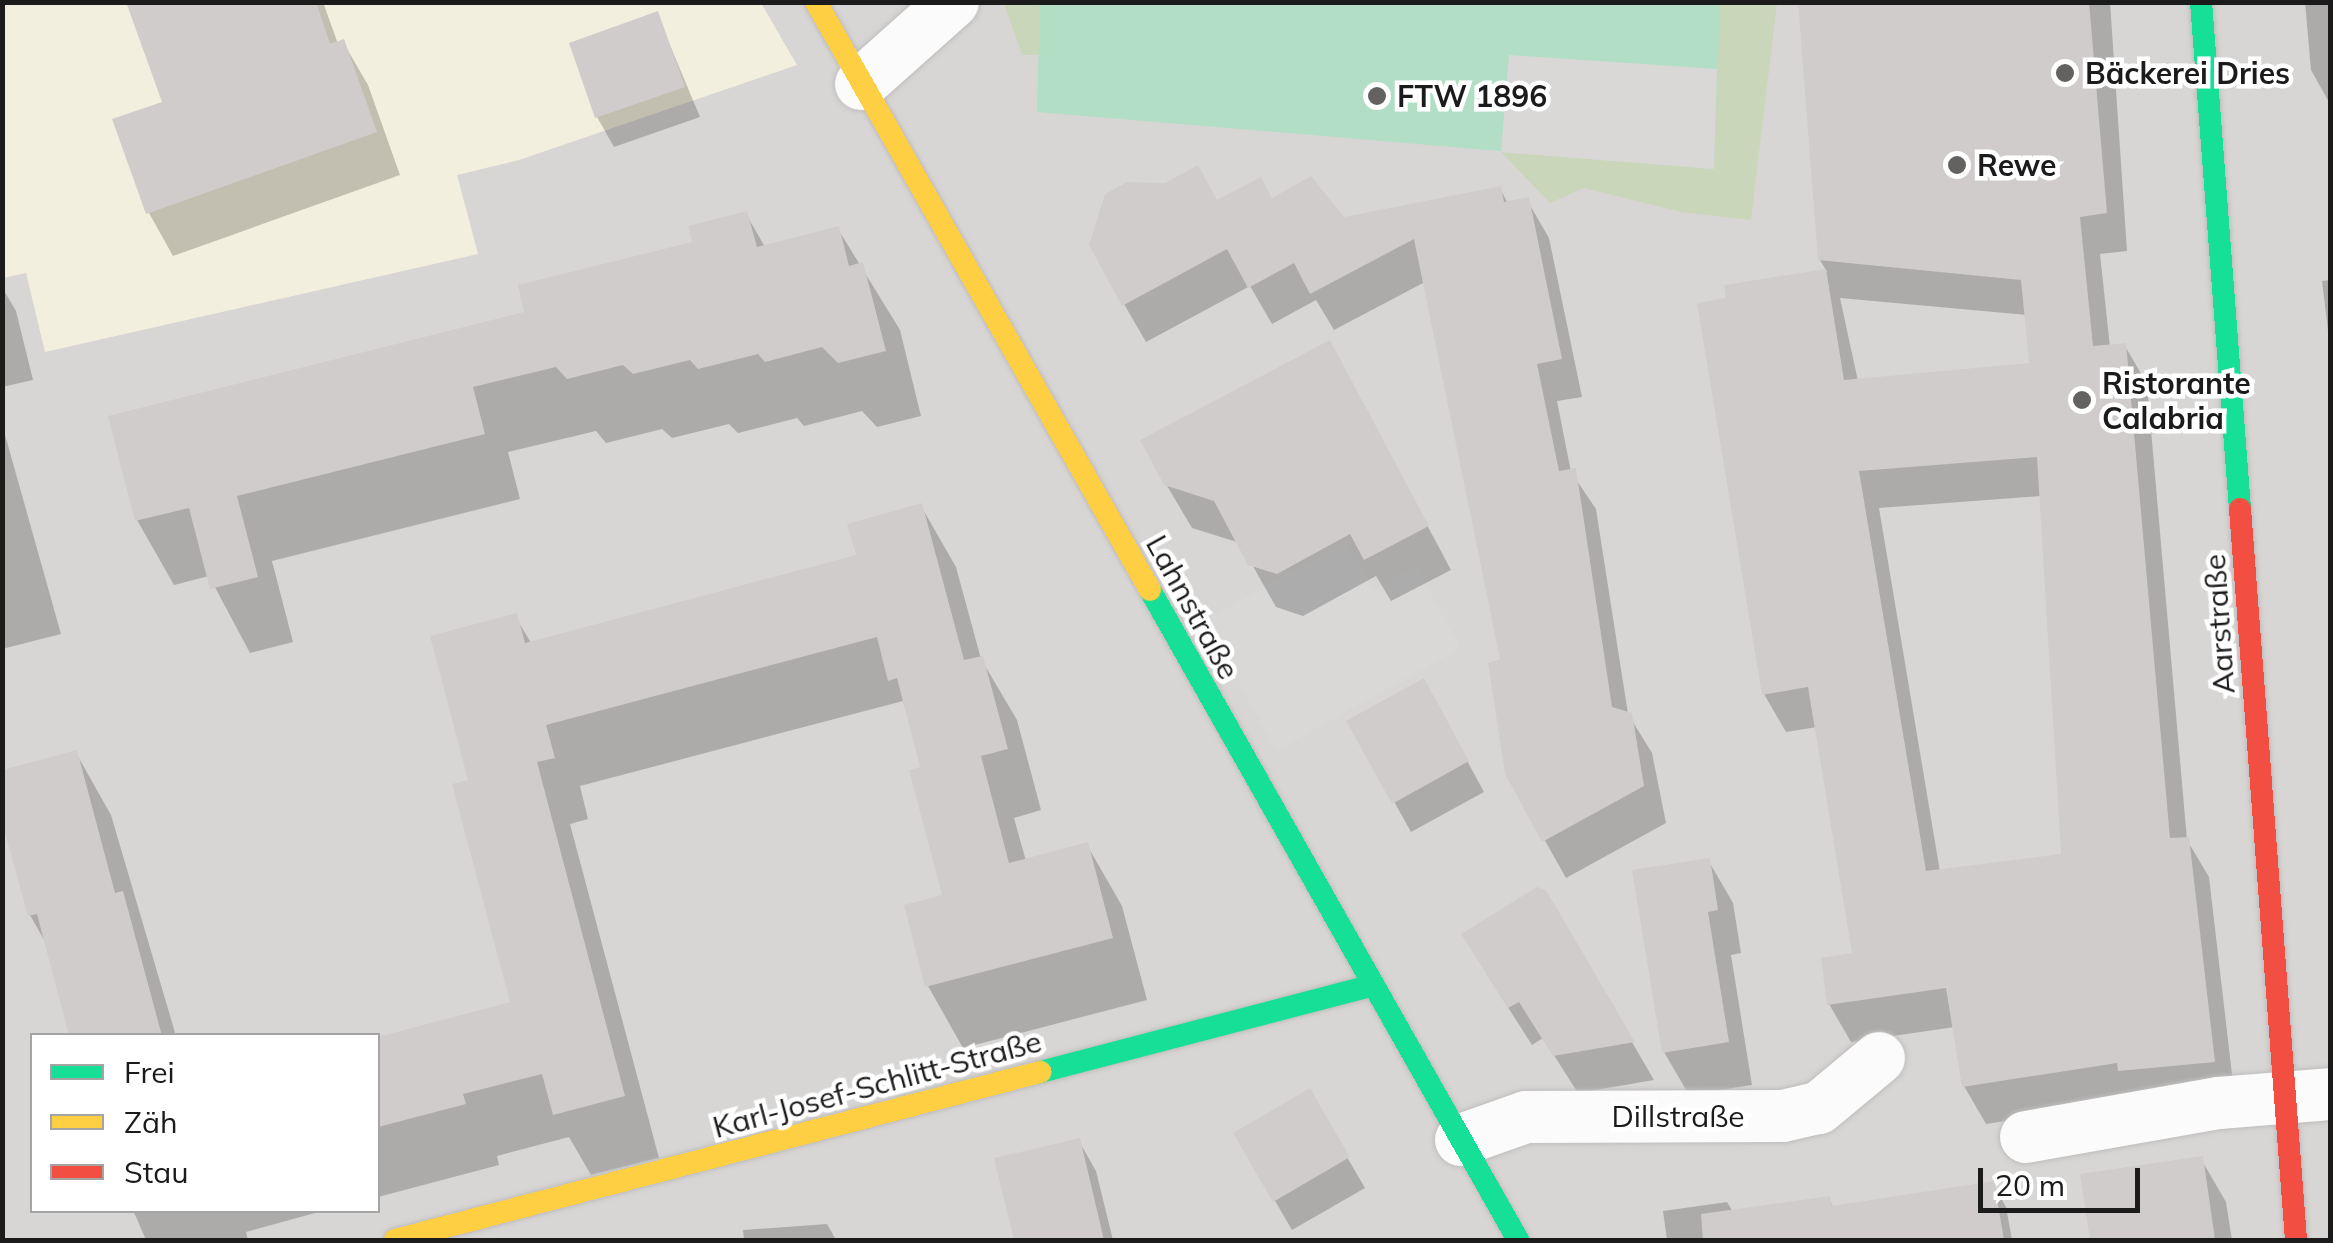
<!DOCTYPE html>
<html>
<head>
<meta charset="utf-8">
<style>
	body { margin:0 }
	#map { position:relative; width:2333px; height:1243px; overflow:hidden; background:#e9e6e4; font-family:Mulish,sans-serif }
	div>[style] { position:absolute }
	.residential>* { inset:0; background:#d8d6d5 }
	.education>* { inset:0; background:#f3efde }
	.forest>* { inset:0; background:#c9d6ba }
	.pitch>* { inset:0; background:#b1dec4 }
	.parking>* { inset:0; background:#d9d8d7 }
	.shadow>* { inset:0; background:#0003 }
	.building>* { inset:0; background:#d0cccb }
	.roads { filter:drop-shadow(0 0 2px #bfbdbc) drop-shadow(0 0 2px #bfbdbc) }
	.street>* { height:52px; margin:-26px; padding:0 26px; transform-origin:26px; border-radius:26px; background:#fcfbfb }
	.fast>* { height:22px; margin:-11px; padding:0 11px; transform-origin:11px; border-radius:11px; background:#16e098 }
	.slow>* { height:22px; margin:-11px; padding:0 11px; transform-origin:11px; border-radius:11px; background:#ffcf43 }
	.jam>* { height:22px; margin:-11px; padding:0 11px; transform-origin:11px; border-radius:11px; background:#f24e42 }
	.dots>* { width:28px; height:28px; translate:-50% -50%; box-sizing:border-box; border:5px solid #fff; border-radius:50% }
	span { translate:-50% -50%; white-space:nowrap; text-align:center; line-height:1.15; -webkit-text-stroke:9px #fff; paint-order:stroke }
	.poi-label { font-size:30px; color:#1b1b1b; font-weight:700 }
	.left { translate:0 -50%; text-align:left }
	.street-label { font-size:30px; color:#1b1b1b }
	.frame { position:absolute; inset:0; border:5px solid #1b1b1b; pointer-events:none }
	.legend { position:absolute; left:30px; top:1033px; width:350px; height:180px; box-sizing:border-box; background:#fff; border:2px solid #a4a4a4; margin:0; padding:12px 18px; list-style:none; font-size:30px; color:#1b1b1b }
	.legend li { display:flex; align-items:center; gap:20px; height:50px }
	.legend b { width:50px; border:2px solid #a4a4a4 }
	.scale { position:absolute; left:1978px; top:1168px; width:162px; height:45px; box-sizing:border-box; border:5px solid #1b1b1b; border-top:0; padding-left:12px; font-size:30px; line-height:35px; white-space:nowrap; color:#1b1b1b; -webkit-text-stroke:8px #fff; paint-order:stroke }
</style>
</head>
<body>
<div id="map">
	<div class="residential">
		<div style="clip-path:polygon(evenodd,2px 3px,2330px 3px,2330px 1240px,3px 1240px,2px 3px,32px 1036px,378px 1036px,378px 1210px,32px 1210px,32px 1036px)"></div>
	</div>
	<div class="education">
		<div style="clip-path:polygon(2px 3px,761px 3px,797px 65px,519px 160px,457px 175px,478px 254px,45px 352px,26px 273px,3px 278px)"></div>
	</div>
	<div class="forest">
		<div style="clip-path:polygon(1004px 3px,1085px 3px,1081px 55px,1022px 55px)"></div>
		<div style="clip-path:polygon(1675px 3px,1777px 3px,1751px 220px,1681px 212px,1584px 188px,1550px 203px,1501px 152px,1713px 169px)"></div>
	</div>
	<div class="pitch">
		<div style="clip-path:polygon(1040px 3px,1720px 3px,1714px 169px,1037px 112px)"></div>
	</div>
	<div class="parking">
		<div style="clip-path:polygon(1509px 55px,1717px 69px,1714px 169px,1501px 152px)"></div>
		<div style="clip-path:polygon(1346px 542px,1373px 591px,1416px 567px,1460px 648px,1277px 750px,1204px 621px)"></div>
	</div>
	<div class="shadow">
		<div style="clip-path:polygon(129px 2px,323px 2px,338px 44px,343px 42px,368px 85px,400px 175px,173px 256px,149px 213px,165px 103px)"></div>
		<div style="clip-path:polygon(evenodd,1800px 2px,2110px 2px,2127px 251px,2100px 254px,2110px 347px,2125px 346px,2147px 384px,2187px 840px,2209px 877px,2235px 1100px,2138px 1101px,1986px 1124px,1964px 1086px,1955px 1027px,1851px 1042px,1829px 1004px,1855px 955px,1817px 727px,1786px 732px,1764px 694px,1727px 287px,1827px 272px,1820px 260px,1800px 2px,1840px 298px,2027px 315px,2031px 365px,1858px 381px,1840px 298px,1800px 2px,2042px 496px,2063px 857px,1940px 872px,1879px 508px,2042px 496px)"></div>
		<div style="clip-path:polygon(2305px 2px,2330px 2px,2330px 104px,2311px 70px)"></div>
		<div style="clip-path:polygon(657px 14px,700px 117px,614px 147px,597px 117px)"></div>
		<div style="clip-path:polygon(1500px 188px,1508px 204px,1527px 200px,1549px 238px,1582px 397px,1557px 401px,1571px 472px,1596px 509px,1628px 714px,1652px 753px,1666px 823px,1566px 878px,1507px 773px,1502px 660px,1425px 282px,1334px 330px,1316px 300px,1272px 324px,1250px 286px,1146px 342px,1124px 304px,1217px 203px,1272px 200px,1343px 220px)"></div>
		<div style="clip-path:polygon(746px 214px,765px 247px,838px 229px,900px 330px,921px 416px,877px 427px,862px 411px,804px 426px,797px 418px,738px 433px,729px 424px,672px 438px,662px 429px,606px 443px,596px 431px,508px 452px,520px 499px,272px 561px,293px 642px,250px 653px,209px 576px,174px 585px,137px 520px,527px 314px,695px 244px)"></div>
		<div style="clip-path:polygon(2330px 280px,2330px 347px,2322px 281px)"></div>
		<div style="clip-path:polygon(2px 287px,16px 311px,33px 380px,2px 387px)"></div>
		<div style="clip-path:polygon(1353px 386px,1451px 570px,1391px 601px,1376px 576px,1303px 616px,1276px 607px,1240px 543px,1192px 528px,1166px 484px)"></div>
		<div style="clip-path:polygon(2px 424px,61px 634px,2px 649px)"></div>
		<div style="clip-path:polygon(921px 506px,956px 567px,981px 659px,1017px 720px,1041px 810px,1014px 818px,1026px 861px,1087px 845px,1122px 906px,1147px 1000px,963px 1048px,928px 986px,907px 906px,945px 897px,923px 768px,903px 701px,580px 786px,588px 819px,570px 824px,659px 1158px,591px 1175px,569px 1137px,497px 1156px,499px 1165px,378px 1197px,378px 1040px,513px 1004px,472px 782px,515px 616px,531px 643px,859px 557px)"></div>
		<div style="clip-path:polygon(1440px 711px,1484px 792px,1411px 832px,1350px 722px)"></div>
		<div style="clip-path:polygon(76px 753px,111px 815px,176px 1036px,72px 1036px,48px 947px,30px 915px)"></div>
		<div style="clip-path:polygon(1708px 860px,1733px 903px,1741px 953px,1731px 955px,1752px 1085px,1689px 1095px,1664px 1052px)"></div>
		<div style="clip-path:polygon(1545px 892px,1654px 1080px,1578px 1093px,1543px 1038px,1532px 1045px,1486px 973px)"></div>
		<div style="clip-path:polygon(1309px 1092px,1365px 1188px,1292px 1230px,1236px 1134px)"></div>
		<div style="clip-path:polygon(1079px 1141px,1096px 1171px,1113px 1240px,1016px 1240px,997px 1160px)"></div>
		<div style="clip-path:polygon(2201px 1159px,2226px 1202px,2232px 1240px,2092px 1240px,2083px 1176px)"></div>
		<div style="clip-path:polygon(1993px 1184px,2006px 1207px,2012px 1240px,1667px 1240px,1663px 1211px,1727px 1202px,1733px 1212px,1829px 1198px,1834px 1209px)"></div>
		<div style="clip-path:polygon(133px 1210px,326px 1210px,246px 1232px,248px 1240px,146px 1240px)"></div>
		<div style="clip-path:polygon(827px 1224px,836px 1240px,744px 1240px,743px 1230px)"></div>
	</div>
	<div class="building">
		<div style="clip-path:polygon(126px 2px,316px 2px,330px 44px,344px 39px,377px 132px,146px 214px,112px 119px,162px 102px)"></div>
		<div style="clip-path:polygon(evenodd,1798px 2px,2089px 2px,2107px 213px,2080px 217px,2093px 346px,2126px 343px,2170px 838px,2189px 837px,2215px 1062px,2118px 1071px,2117px 1063px,1962px 1087px,1946px 988px,1827px 1005px,1821px 958px,1852px 953px,1808px 687px,1762px 695px,1697px 303px,1726px 298px,1724px 285px,1826px 269px,1844px 380px,2029px 363px,2021px 280px,1818px 260px,1798px 2px,2037px 457px,2061px 854px,1926px 871px,1859px 471px,2037px 457px)"></div>
		<div style="clip-path:polygon(658px 11px,685px 87px,595px 118px,569px 43px)"></div>
		<div style="clip-path:polygon(1198px 165px,1217px 200px,1261px 177px,1272px 198px,1311px 176px,1344px 217px,1501px 186px,1504px 202px,1529px 197px,1562px 359px,1537px 364px,1559px 471px,1576px 468px,1612px 707px,1632px 713px,1644px 786px,1542px 842px,1505px 774px,1488px 663px,1500px 659px,1414px 239px,1310px 294px,1294px 263px,1248px 288px,1227px 249px,1122px 306px,1089px 245px,1105px 194px,1127px 182px,1165px 183px)"></div>
		<div style="clip-path:polygon(747px 211px,757px 247px,839px 226px,849px 266px,863px 262px,886px 351px,838px 363px,822px 347px,765px 362px,758px 354px,698px 369px,690px 360px,633px 374px,623px 365px,567px 379px,556px 367px,473px 387px,485px 434px,237px 496px,258px 577px,210px 589px,189px 508px,135px 521px,108px 416px,524px 312px,518px 285px,692px 242px,688px 226px)"></div>
		<div style="clip-path:polygon(1330px 340px,1429px 526px,1364px 560px,1350px 534px,1277px 574px,1248px 565px,1214px 501px,1164px 485px,1140px 440px)"></div>
		<div style="clip-path:polygon(922px 503px,964px 660px,983px 656px,1008px 749px,981px 756px,1009px 863px,1088px 842px,1113px 938px,925px 987px,904px 905px,942px 895px,909px 770px,920px 767px,897px 678px,888px 681px,877px 637px,546px 725px,555px 758px,537px 762px,625px 1096px,553px 1115px,542px 1074px,463px 1094px,466px 1104px,378px 1127px,378px 1037px,510px 1002px,452px 784px,468px 780px,430px 636px,517px 613px,525px 643px,856px 555px,847px 524px)"></div>
		<div style="clip-path:polygon(1424px 678px,1469px 761px,1392px 804px,1346px 721px)"></div>
		<div style="clip-path:polygon(77px 750px,115px 893px,123px 891px,162px 1036px,69px 1036px,37px 914px,28px 916px,2px 822px,2px 770px)"></div>
		<div style="clip-path:polygon(1710px 858px,1718px 910px,1708px 912px,1729px 1042px,1662px 1053px,1632px 870px)"></div>
		<div style="clip-path:polygon(1537px 887px,1546px 890px,1635px 1042px,1553px 1056px,1519px 1002px,1508px 1008px,1461px 934px)"></div>
		<div style="clip-path:polygon(1310px 1088px,1350px 1157px,1273px 1202px,1233px 1133px)"></div>
		<div style="clip-path:polygon(1080px 1138px,1104px 1240px,1014px 1240px,994px 1158px)"></div>
		<div style="clip-path:polygon(2203px 1156px,2215px 1240px,2090px 1240px,2080px 1174px)"></div>
		<div style="clip-path:polygon(1994px 1181px,2004px 1240px,1703px 1240px,1701px 1214px,1830px 1196px,1832px 1206px)"></div>
	</div>
	<div class="roads">
		<div class="street">
			<div style="left:861px;top:84px;width:123px;rotate:-41.7deg"></div>
			<div style="left:2026px;top:1137px;width:196px;rotate:-10deg"></div>
			<div style="left:2219px;top:1103px;width:111px;rotate:-4.6deg"></div>
			<div style="left:1461px;top:1140px;width:69px;rotate:-19.5deg"></div>
			<div style="left:1526px;top:1117px;width:257px;rotate:-0.2deg"></div>
			<div style="left:1783px;top:1116px;width:37px;rotate:-13deg"></div>
			<div style="left:1819px;top:1108px;width:78px;rotate:-39.8deg"></div>
		</div>
		<div class="fast">
			<div style="left:2201px;top:2px;width:508px;rotate:85.6deg"></div>
			<div style="left:1150px;top:590px;width:747px;rotate:60.48deg"></div>
			<div style="left:1040px;top:1072px;width:344px;rotate:-14.6deg"></div>
		</div>
		<div class="slow">
			<div style="left:816px;top:2px;width:676px;rotate:60.4deg"></div>
			<div style="left:395px;top:1240px;width:667px;rotate:-14.6deg"></div>
		</div>
		<div class="jam">
			<div style="left:2240px;top:509px;width:733px;rotate:85.62deg"></div>
		</div>
	</div>
	<div class="dots">
		<div style="left:2065px;top:73px;background:#636261"></div>
		<div style="left:1377px;top:96px;background:#636261"></div>
		<div style="left:1957px;top:165px;background:#636261"></div>
		<div style="left:2082px;top:400px;background:#636261"></div>
	</div>
	<div class="poi-label">
		<span class="left" style="left:2085px;top:73px">Bäckerei Dries</span>
		<span class="left" style="left:1397px;top:96px">FTW 1896</span>
		<span class="left" style="left:1977px;top:165px">Rewe</span>
		<span class="left" style="left:2102px;top:400px">Ristorante<br>Calabria</span>
	</div>
	<div class="street-label">
		<span style="left:1193px;top:607px;rotate:61deg">Lahnstraße</span>
		<span style="left:2219px;top:624px;rotate:-94deg">Aarstraße</span>
		<span style="left:877px;top:1084px;rotate:-15deg">Karl-Josef-Schlitt-Straße</span>
		<span style="left:1678px;top:1116px">Dillstraße</span>
	</div>
	<div class="frame"></div>
	<ul class="legend">
	<li><b style="height:12px;background:#16e098"></b>Frei</li>
	<li><b style="height:12px;background:#ffcf43"></b>Zäh</li>
	<li><b style="height:12px;background:#f24e42"></b>Stau</li>
	</ul>
	<div class="scale">20 m</div>
</div>
</body>
</html>
